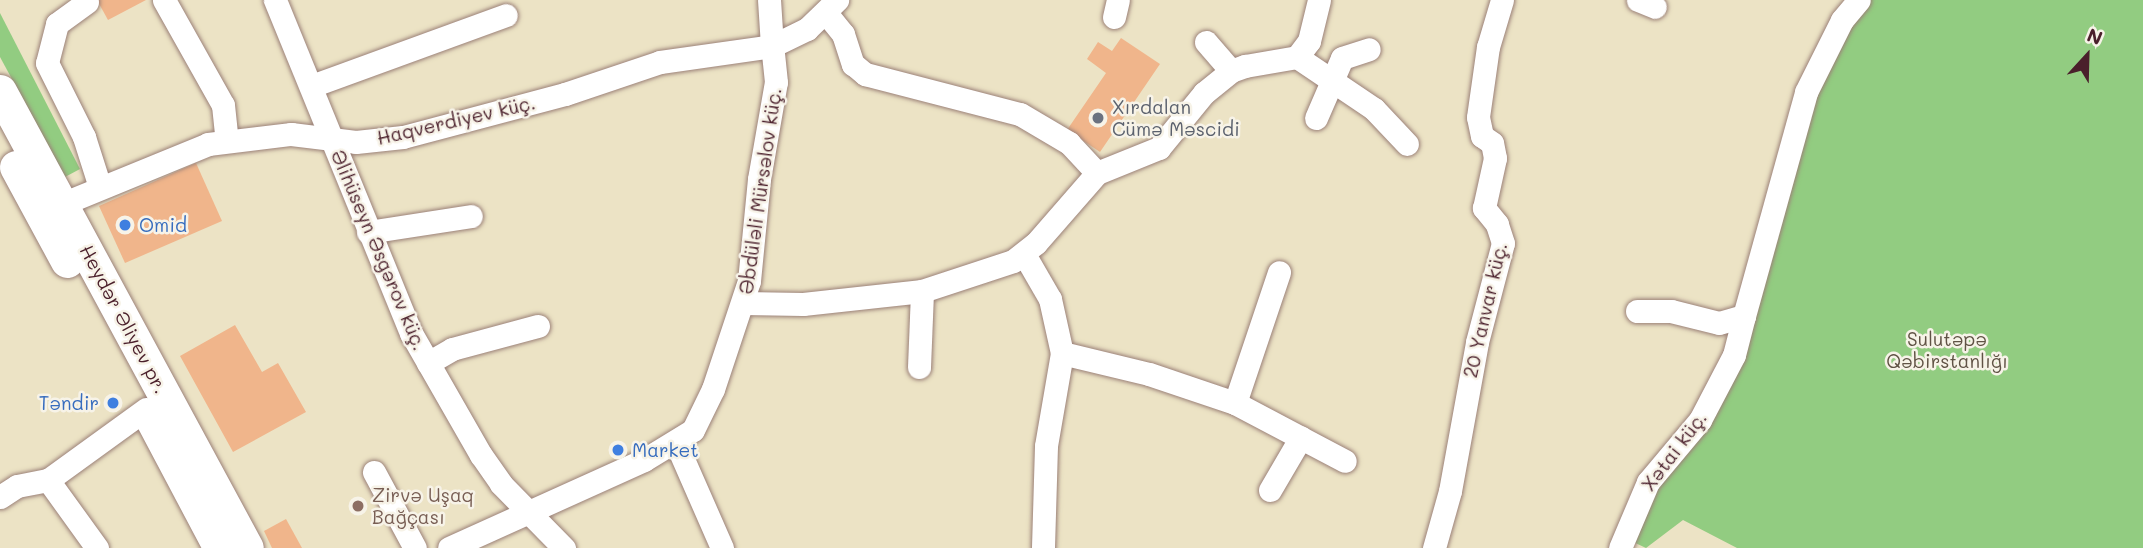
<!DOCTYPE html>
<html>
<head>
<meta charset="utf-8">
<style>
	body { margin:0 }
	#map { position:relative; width:2143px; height:548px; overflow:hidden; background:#ece3c5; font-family:Mali,sans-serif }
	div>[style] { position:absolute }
	.green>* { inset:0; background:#92cc81 }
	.building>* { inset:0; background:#f0b58b }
	.roads { filter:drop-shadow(0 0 2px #9b8178) drop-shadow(0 0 2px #9b8178) }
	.minor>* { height:23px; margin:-11.5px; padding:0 11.5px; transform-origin:11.5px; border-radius:11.5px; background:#fff }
	.secondary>* { height:33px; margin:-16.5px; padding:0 16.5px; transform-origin:16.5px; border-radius:16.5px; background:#fff }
	.dots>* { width:19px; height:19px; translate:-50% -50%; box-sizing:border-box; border:4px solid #f7f3e8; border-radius:50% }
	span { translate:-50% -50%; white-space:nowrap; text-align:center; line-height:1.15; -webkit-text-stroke:5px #f7f3e8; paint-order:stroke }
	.worship-label { font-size:19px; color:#5b616d }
	.left { translate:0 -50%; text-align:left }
	.street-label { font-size:19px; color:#4a1f2b }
	.shop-label { font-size:19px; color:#366cbe }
	.right { translate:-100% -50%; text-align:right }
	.park-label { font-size:19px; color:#605345 }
	.education-label { font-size:19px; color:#785e54 }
	.north { position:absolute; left:2052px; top:21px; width:70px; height:70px; -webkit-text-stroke:5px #f7f3e8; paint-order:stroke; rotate:22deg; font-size:19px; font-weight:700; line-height:28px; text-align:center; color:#4a1f2b }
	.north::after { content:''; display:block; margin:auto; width:24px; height:32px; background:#4a1f2b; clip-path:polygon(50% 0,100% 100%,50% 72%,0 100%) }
</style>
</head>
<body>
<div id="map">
	<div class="green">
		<div style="clip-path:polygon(1867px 0,2143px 0,2143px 548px,1737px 548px,1683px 520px,1646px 548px,1629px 540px,1638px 515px,1741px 339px,1821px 80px,1856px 11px)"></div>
		<div style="clip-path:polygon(0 13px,80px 169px,65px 177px,0 57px)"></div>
	</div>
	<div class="building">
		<div style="clip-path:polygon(97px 0,146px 0,108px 20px)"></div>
		<div style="clip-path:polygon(1121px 38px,1160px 64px,1100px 152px,1067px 130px,1106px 73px,1087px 59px,1098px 42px,1112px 51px)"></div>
		<div style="clip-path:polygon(196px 163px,222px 221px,125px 263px,99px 206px)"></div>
		<div style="clip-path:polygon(235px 325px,262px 372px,278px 363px,306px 412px,233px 452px,180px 356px)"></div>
		<div style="clip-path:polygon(286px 519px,302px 548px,272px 548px,264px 531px)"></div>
	</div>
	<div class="roads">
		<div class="minor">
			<div style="left:164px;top:0;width:120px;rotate:60.7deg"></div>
			<div style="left:223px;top:105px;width:36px;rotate:84deg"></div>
			<div style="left:275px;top:0;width:360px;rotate:67.8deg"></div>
			<div style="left:411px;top:333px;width:141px;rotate:60.2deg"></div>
			<div style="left:481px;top:455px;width:35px;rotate:55deg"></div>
			<div style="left:501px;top:484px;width:90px;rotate:45.5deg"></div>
			<div style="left:1638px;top:0;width:18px;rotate:22deg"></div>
			<div style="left:87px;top:2px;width:37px;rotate:144deg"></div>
			<div style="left:57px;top:24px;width:40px;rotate:104.4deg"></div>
			<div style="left:47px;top:63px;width:83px;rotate:63.4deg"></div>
			<div style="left:84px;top:137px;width:52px;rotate:72.3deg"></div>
			<div style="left:826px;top:13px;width:27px;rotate:51deg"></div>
			<div style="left:843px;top:34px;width:32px;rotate:72deg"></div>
			<div style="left:853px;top:64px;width:16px;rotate:40deg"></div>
			<div style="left:865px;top:74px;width:160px;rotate:14.5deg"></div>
			<div style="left:1020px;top:114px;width:57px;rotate:30.6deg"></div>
			<div style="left:1069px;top:143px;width:41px;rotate:47deg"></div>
			<div style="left:1114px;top:17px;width:17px;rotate:-77deg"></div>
			<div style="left:1206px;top:42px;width:38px;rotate:49deg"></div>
			<div style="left:1297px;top:57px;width:20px;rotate:-53deg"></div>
			<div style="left:1309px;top:41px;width:42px;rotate:-76.3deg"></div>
			<div style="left:314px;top:85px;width:204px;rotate:-20deg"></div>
			<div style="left:1316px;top:118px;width:65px;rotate:-66.6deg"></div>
			<div style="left:1342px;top:58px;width:28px;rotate:-18deg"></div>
			<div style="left:62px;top:204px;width:158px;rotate:-22.3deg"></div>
			<div style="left:208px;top:144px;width:84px;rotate:-6.9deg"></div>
			<div style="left:291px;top:134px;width:65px;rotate:7deg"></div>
			<div style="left:356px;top:142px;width:47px;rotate:-6.1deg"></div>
			<div style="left:403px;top:137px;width:168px;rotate:-14.9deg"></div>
			<div style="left:565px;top:94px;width:100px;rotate:-18.6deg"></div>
			<div style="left:660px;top:62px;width:113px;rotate:-8.1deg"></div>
			<div style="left:772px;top:46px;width:46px;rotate:-93.7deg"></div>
			<div style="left:368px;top:232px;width:104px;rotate:-8.8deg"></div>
			<div style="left:1024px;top:254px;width:52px;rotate:60deg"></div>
			<div style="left:1050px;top:299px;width:55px;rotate:77.5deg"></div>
			<div style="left:1062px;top:353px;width:94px;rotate:99.8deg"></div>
			<div style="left:1046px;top:446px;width:102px;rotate:91.7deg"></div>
			<div style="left:743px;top:303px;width:60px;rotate:1deg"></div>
			<div style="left:803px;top:304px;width:120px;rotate:-6.2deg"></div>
			<div style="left:922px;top:291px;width:96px;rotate:-18.2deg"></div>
			<div style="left:1013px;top:261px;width:29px;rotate:-38deg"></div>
			<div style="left:1036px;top:243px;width:93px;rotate:-48.9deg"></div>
			<div style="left:1097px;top:173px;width:67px;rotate:-22deg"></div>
			<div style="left:1159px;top:148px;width:71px;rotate:-50.7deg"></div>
			<div style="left:1204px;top:93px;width:35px;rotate:-39deg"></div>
			<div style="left:1231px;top:71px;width:15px;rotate:-20deg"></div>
			<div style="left:1245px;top:66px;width:53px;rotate:-9.8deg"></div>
			<div style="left:1297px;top:57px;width:93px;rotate:34deg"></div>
			<div style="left:1374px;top:109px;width:48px;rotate:46.7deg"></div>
			<div style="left:1637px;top:311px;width:34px"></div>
			<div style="left:1671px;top:311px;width:49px;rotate:14deg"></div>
			<div style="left:1719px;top:323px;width:26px;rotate:-16deg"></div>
			<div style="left:1744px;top:316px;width:232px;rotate:-74.5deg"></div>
			<div style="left:1806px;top:92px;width:80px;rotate:-63.4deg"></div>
			<div style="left:1842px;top:20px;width:26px;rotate:-50deg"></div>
			<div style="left:1062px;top:353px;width:89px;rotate:13.6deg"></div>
			<div style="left:1149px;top:374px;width:91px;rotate:18.6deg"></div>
			<div style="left:1235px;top:403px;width:124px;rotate:27.8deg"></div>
			<div style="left:428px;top:363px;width:28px;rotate:-30deg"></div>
			<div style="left:452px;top:349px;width:89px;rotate:-15deg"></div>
			<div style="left:919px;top:367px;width:76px;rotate:-87.7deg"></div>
			<div style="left:1235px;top:403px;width:138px;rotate:-71.4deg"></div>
			<div style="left:676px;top:443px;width:115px;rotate:66.3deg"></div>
			<div style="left:374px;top:472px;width:86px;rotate:61.7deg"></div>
			<div style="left:1270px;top:490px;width:61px;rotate:-59.7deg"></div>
			<div style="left:0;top:497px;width:20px;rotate:-33deg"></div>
			<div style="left:17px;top:486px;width:32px;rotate:-11deg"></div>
			<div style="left:97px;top:548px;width:84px;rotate:-125.8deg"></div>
			<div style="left:48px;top:480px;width:121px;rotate:-35.9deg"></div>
			<div style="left:449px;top:548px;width:214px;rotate:-24.3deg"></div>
			<div style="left:644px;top:460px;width:57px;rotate:-31.5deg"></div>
			<div style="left:693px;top:430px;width:46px;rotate:-64deg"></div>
			<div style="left:713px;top:389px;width:114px;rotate:-71.6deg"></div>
			<div style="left:749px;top:281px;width:102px;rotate:-84.4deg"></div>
			<div style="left:759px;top:179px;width:98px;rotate:-80.1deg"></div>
			<div style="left:776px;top:82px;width:36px;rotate:-96deg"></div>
			<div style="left:772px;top:46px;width:39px;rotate:-26deg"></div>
			<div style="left:807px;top:29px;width:42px;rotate:-44deg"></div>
			<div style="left:1434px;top:548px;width:59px;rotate:-74.3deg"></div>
			<div style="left:1450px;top:491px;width:151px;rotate:-79.7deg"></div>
			<div style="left:1477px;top:342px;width:102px;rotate:-75.3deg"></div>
			<div style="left:1503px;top:243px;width:20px;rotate:-108deg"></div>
			<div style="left:1497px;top:224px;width:21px;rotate:-129deg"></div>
			<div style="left:1484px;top:208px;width:51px;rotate:-77.6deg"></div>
			<div style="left:1495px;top:158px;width:15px;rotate:-101deg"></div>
			<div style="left:1492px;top:143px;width:12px;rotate:-145deg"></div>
			<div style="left:1482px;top:136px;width:19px;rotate:-102deg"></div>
			<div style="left:1478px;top:117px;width:71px;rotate:-81.9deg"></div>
			<div style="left:1488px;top:47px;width:49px;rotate:-73.4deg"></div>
			<div style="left:1620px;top:548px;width:72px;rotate:-67deg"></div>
			<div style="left:1648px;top:482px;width:81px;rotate:-50deg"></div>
			<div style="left:1700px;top:420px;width:73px;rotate:-62.4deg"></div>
			<div style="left:1734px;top:355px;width:40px;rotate:-75.6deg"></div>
		</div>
		<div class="secondary">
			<div style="left:0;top:91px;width:519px;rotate:61.61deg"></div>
			<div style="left:16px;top:167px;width:107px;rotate:61.5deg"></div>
			<div style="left:150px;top:416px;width:149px;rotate:62.1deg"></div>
		</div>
	</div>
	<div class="dots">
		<div style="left:1098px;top:118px;background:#6b7280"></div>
		<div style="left:125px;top:225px;background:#3f7fe0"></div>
		<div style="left:113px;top:403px;background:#3f7fe0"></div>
		<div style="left:618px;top:450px;background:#3f7fe0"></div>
		<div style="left:358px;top:506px;background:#8d6e63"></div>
	</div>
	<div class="worship-label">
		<span class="left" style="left:1112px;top:118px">Xırdalan<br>Cümə Məscidi</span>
	</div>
	<div class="street-label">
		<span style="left:456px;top:120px;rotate:-13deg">Haqverdiyev küç.</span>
		<span style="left:760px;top:191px;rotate:-82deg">Əbdüləli Mürsəlov küç.</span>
		<span style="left:379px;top:250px;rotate:67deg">Əlihüseyn Əsgərov küç.</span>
		<span style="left:1485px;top:310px;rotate:-77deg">20 Yanvar küç.</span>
		<span style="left:124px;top:319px;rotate:62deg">Heydər Əliyev pr.</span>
		<span style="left:1674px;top:451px;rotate:-53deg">Xətai küç.</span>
	</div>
	<div class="shop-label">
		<span class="left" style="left:139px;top:225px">Omid</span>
		<span class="right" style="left:99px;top:403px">Təndir</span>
		<span class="left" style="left:632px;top:450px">Market</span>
	</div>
	<div class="park-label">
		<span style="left:1947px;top:350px">Sulutəpə<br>Qəbirstanlığı</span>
	</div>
	<div class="education-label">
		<span class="left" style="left:372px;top:506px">Zirvə Uşaq<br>Bağçası</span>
	</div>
	<div class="north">N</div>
</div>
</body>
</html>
